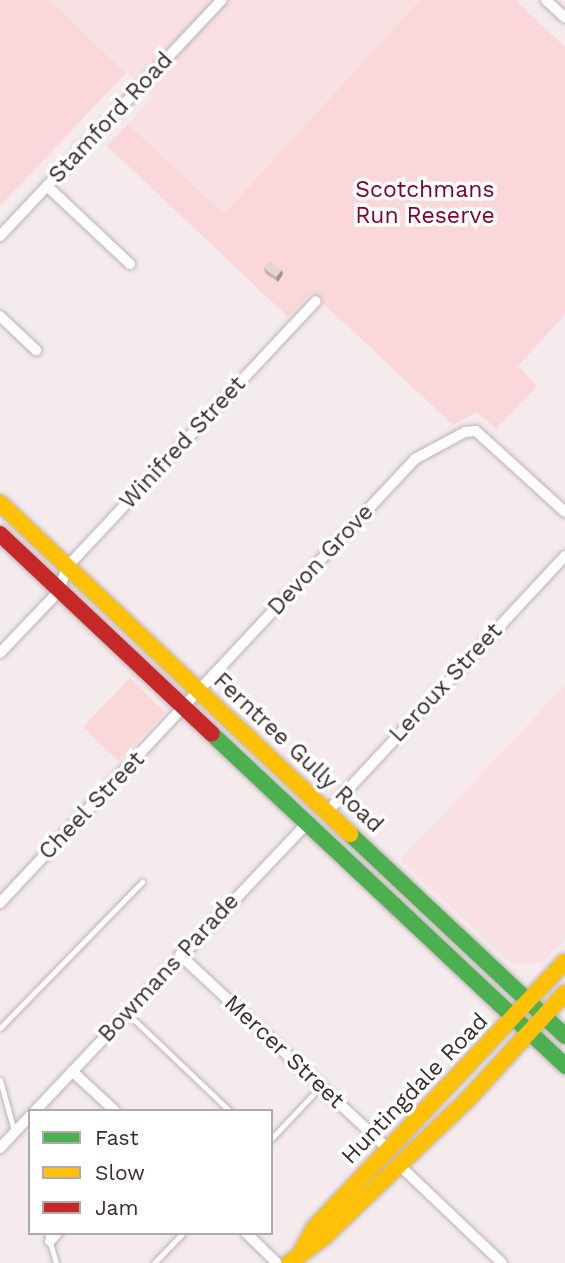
<!DOCTYPE html>
<html>
<head>
<meta charset="utf-8">
<style>
	body { margin:0 }
	#map { position:relative; width:565px; height:1263px; overflow:hidden; background:#f6ebec; font-family:"Work Sans",sans-serif }
	div>[style] { position:absolute }
	.built>* { inset:0; background:#f9e1e3 }
	.green>* { inset:0; background:#fad8da }
	.roads { filter:drop-shadow(0 0 2px #bdb3b3) drop-shadow(0 0 2px #bdb3b3) }
	.lane>* { height:5px; margin:-2.5px; padding:0 2.5px; transform-origin:2.5px; border-radius:2.5px; background:#fefcfc }
	.street>* { height:10px; margin:-5px; padding:0 5px; transform-origin:5px; border-radius:5px; background:#fefcfc }
	.fast>* { height:16px; margin:-8px; padding:0 8px; transform-origin:8px; border-radius:8px; background:#4caf50 }
	.slow>* { height:16px; margin:-8px; padding:0 8px; transform-origin:8px; border-radius:8px; background:#ffc107 }
	.jam>* { height:16px; margin:-8px; padding:0 8px; transform-origin:8px; border-radius:8px; background:#c62828 }
	.wall>* { inset:0; background:#c7b5b6 }
	.shaded-wall>* { inset:0; background:#a29394 }
	.building>* { inset:0; background:#e7d2d4 }
	span { translate:-50% -50%; white-space:nowrap; text-align:center; line-height:1.15; -webkit-text-stroke:7px #fff; paint-order:stroke }
	.street-label { font-size:23px; color:#392c2d }
	.park-label { font-size:23px; color:#86002c }
	.legend { position:absolute; left:28px; top:1109px; width:245px; height:126px; box-sizing:border-box; background:#fff; border:2px solid #b0abab; margin:0; padding:9px 12px; list-style:none; font-size:21px; color:#392c2d }
	.legend li { display:flex; align-items:center; gap:14px; height:35px }
	.legend b { width:35px; border:2px solid #b0abab }
</style>
</head>
<body>
<div id="map">
	<div class="built">
		<div style="clip-path:polygon(49px 0,421px 0,224px 215px,128px 124px,152px 97px)"></div>
		<div style="clip-path:polygon(565px 685px,565px 940px,543px 963px,512px 964px,400px 860px)"></div>
	</div>
	<div class="green">
		<div style="clip-path:polygon(0 0,49px 0,126px 73px,0 206px)"></div>
		<div style="clip-path:polygon(420px 0,515px 0,565px 47px,565px 315px,518px 366px,537px 386px,496px 429px,477px 412px,453px 425px,312px 293px,288px 317px,107px 146px,128px 124px,224px 214px)"></div>
		<div style="clip-path:polygon(130px 678px,165px 712px,118px 761px,83px 727px)"></div>
	</div>
	<div class="roads">
		<div class="lane">
			<div style="left:128px;top:1014px;width:141px;rotate:43.6deg"></div>
			<div style="left:0;top:1028px;width:204px;rotate:-45.8deg"></div>
			<div style="left:0;top:1080px;width:53px;rotate:74.6deg"></div>
			<div style="left:271px;top:1139px;width:73px;rotate:-46.7deg"></div>
			<div style="left:47px;top:1233px;width:31px;rotate:73deg"></div>
			<div style="left:154px;top:1263px;width:42px;rotate:-46deg"></div>
		</div>
		<div class="street">
			<div style="left:546px;top:0;width:26px;rotate:43deg"></div>
			<div style="left:47px;top:186px;width:114px;rotate:43.2deg"></div>
			<div style="left:0;top:236px;width:324px;rotate:-46.8deg"></div>
			<div style="left:0;top:316px;width:50px;rotate:43.4deg"></div>
			<div style="left:0;top:653px;width:86px;rotate:-46.4deg"></div>
			<div style="left:59px;top:591px;width:25px;rotate:-72deg"></div>
			<div style="left:67px;top:567px;width:364px;rotate:-46.9deg"></div>
			<div style="left:328px;top:811px;width:348px;rotate:-47.1deg"></div>
			<div style="left:0;top:903px;width:608px;rotate:-46.93deg"></div>
			<div style="left:415px;top:459px;width:57px;rotate:-28.4deg"></div>
			<div style="left:465px;top:432px;width:11px;rotate:-5deg"></div>
			<div style="left:476px;top:431px;width:120px;rotate:42.3deg"></div>
			<div style="left:180px;top:955px;width:284px;rotate:43deg"></div>
			<div style="left:72px;top:1071px;width:59px;rotate:42.9deg"></div>
			<div style="left:35px;top:1111px;width:393px;rotate:-46.6deg"></div>
			<div style="left:0;top:1148px;width:44px;rotate:-46.8deg"></div>
			<div style="left:399px;top:1165px;width:142px;rotate:43.6deg"></div>
			<div style="left:246px;top:1233px;width:43px;rotate:44.1deg"></div>
			<div style="left:50px;top:1241px;width:11px;rotate:-49deg"></div>
		</div>
		<div class="fast">
			<div style="left:212px;top:734px;width:485px;rotate:43.2deg"></div>
			<div style="left:350px;top:834px;width:295px;rotate:43.2deg"></div>
		</div>
		<div class="slow">
			<div style="left:0;top:503px;width:482px;rotate:43.4deg"></div>
			<div style="left:302px;top:1250px;width:26px;rotate:-61deg"></div>
			<div style="left:315px;top:1227px;width:364px;rotate:-46.7deg"></div>
			<div style="left:289px;top:1263px;width:44px;rotate:-36.6deg"></div>
			<div style="left:324px;top:1237px;width:198px;rotate:-43.8deg"></div>
			<div style="left:467px;top:1100px;width:145px;rotate:-47.5deg"></div>
		</div>
		<div class="jam">
			<div style="left:0;top:534px;width:291px;rotate:43.3deg"></div>
		</div>
	</div>
	<div class="wall">
		<div style="clip-path:polygon(264px 268px,283px 274px,278px 282px,265px 273px)"></div>
	</div>
	<div class="shaded-wall">
		<div style="clip-path:polygon(282px 270px,283px 274px,278px 282px,276px 277px)"></div>
	</div>
	<div class="building">
		<div style="clip-path:polygon(269px 261px,282px 270px,276px 277px,264px 268px)"></div>
	</div>
	<div class="street-label">
		<span style="left:111px;top:118px;rotate:-47deg">Stamford Road</span>
		<span style="left:183px;top:443px;rotate:-47deg">Winifred Street</span>
		<span style="left:321px;top:560px;rotate:-47deg">Devon Grove</span>
		<span style="left:446px;top:683px;rotate:-47deg">Leroux Street</span>
		<span style="left:298px;top:753px;rotate:43deg">Ferntree Gully Road</span>
		<span style="left:92px;top:806px;rotate:-46deg">Cheel Street</span>
		<span style="left:169px;top:968px;rotate:-47deg">Bowmans Parade</span>
		<span style="left:284px;top:1052px;rotate:43deg">Mercer Street</span>
		<span style="left:415px;top:1089px;rotate:-46deg">Huntingdale Road</span>
	</div>
	<div class="park-label">
		<span style="left:425px;top:203px">Scotchmans<br>Run Reserve</span>
	</div>
	<ul class="legend">
	<li><b style="height:9px;background:#4caf50"></b>Fast</li>
	<li><b style="height:9px;background:#ffc107"></b>Slow</li>
	<li><b style="height:9px;background:#c62828"></b>Jam</li>
	</ul>
</div>
</body>
</html>
